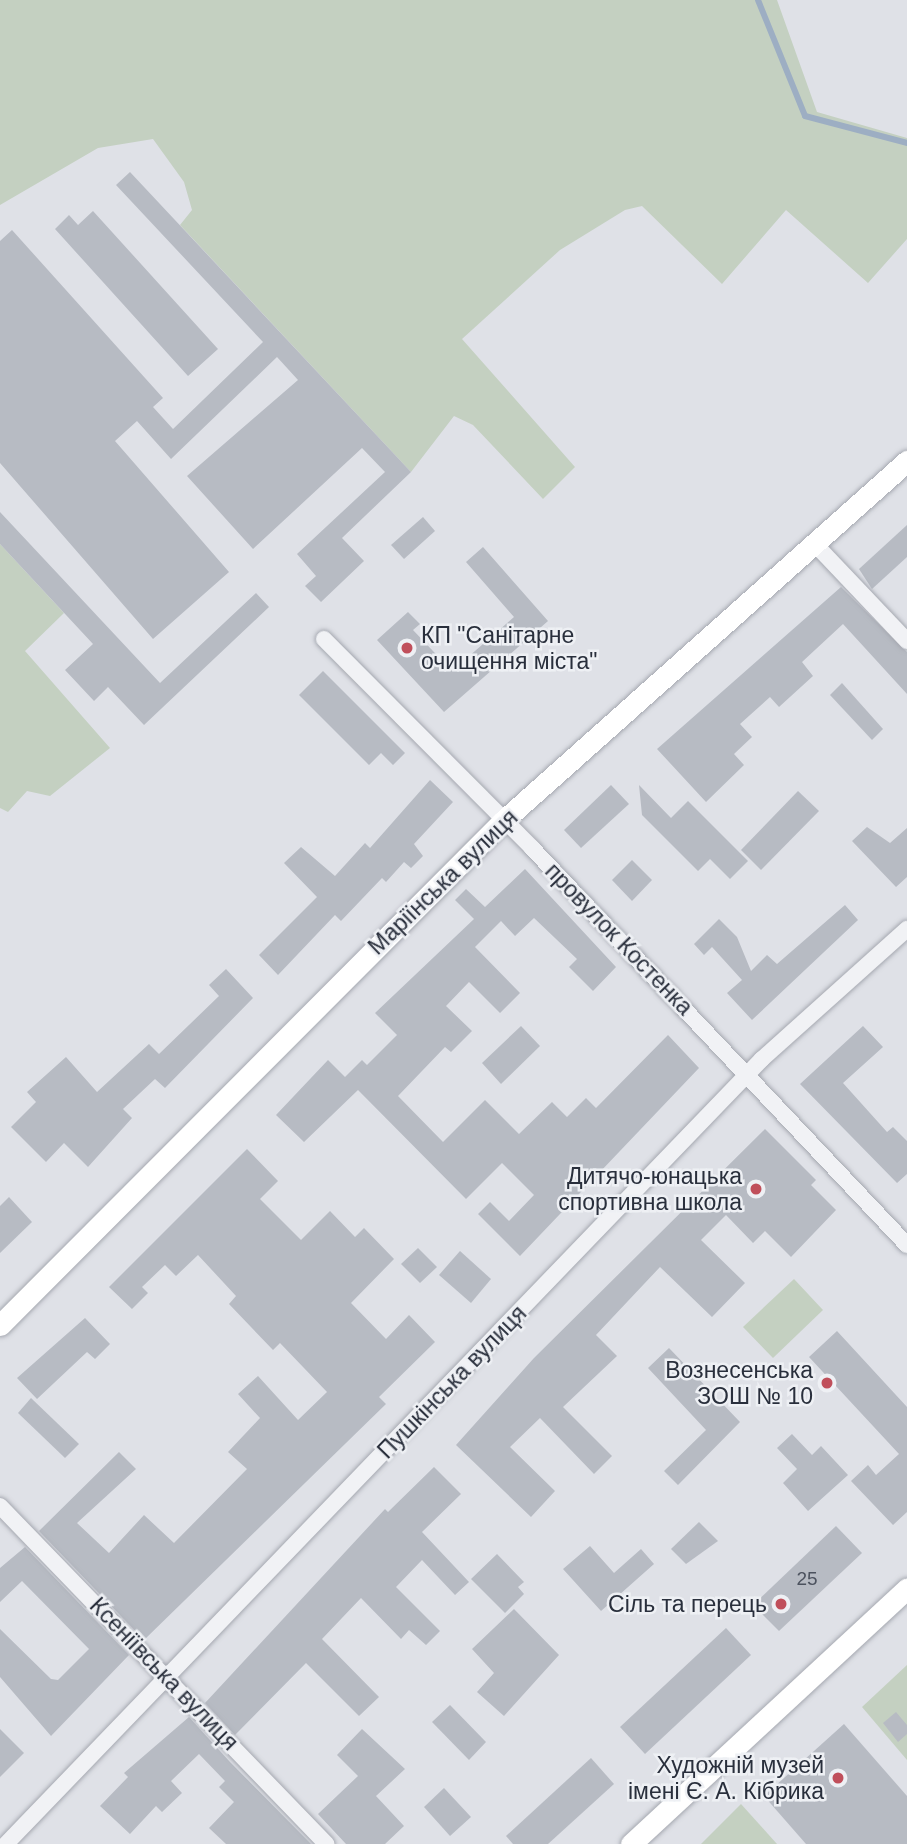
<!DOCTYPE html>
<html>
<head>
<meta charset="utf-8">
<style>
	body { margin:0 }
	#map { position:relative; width:907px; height:1844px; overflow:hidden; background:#dfe1e7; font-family:Arial,sans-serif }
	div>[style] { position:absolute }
	.green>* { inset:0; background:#c4d0c1 }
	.stream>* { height:6px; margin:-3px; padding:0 3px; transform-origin:3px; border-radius:3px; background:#9daec3 }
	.building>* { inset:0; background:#b7bbc3 }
	.roads { filter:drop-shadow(0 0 2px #a5a8b0) drop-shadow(0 0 2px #a5a8b0) }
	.street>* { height:16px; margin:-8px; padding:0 8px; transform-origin:8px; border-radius:8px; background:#f1f2f5 }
	.secondary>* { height:21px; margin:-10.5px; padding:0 10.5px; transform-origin:10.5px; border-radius:10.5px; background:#fff }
	.dots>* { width:19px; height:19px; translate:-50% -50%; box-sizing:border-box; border:4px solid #eef0f4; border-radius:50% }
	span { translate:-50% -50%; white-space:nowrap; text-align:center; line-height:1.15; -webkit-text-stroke:5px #eef0f4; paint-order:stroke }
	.number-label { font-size:19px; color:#4c525e }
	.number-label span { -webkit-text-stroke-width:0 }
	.poi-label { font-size:23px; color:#292f3c }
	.left { translate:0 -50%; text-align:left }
	.right { translate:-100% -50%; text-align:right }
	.street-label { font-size:23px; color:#292f3c }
</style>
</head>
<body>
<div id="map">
	<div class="green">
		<div style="clip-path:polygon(0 0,777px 0,817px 112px,907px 138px,907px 239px,868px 283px,786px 210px,722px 284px,642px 206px,625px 210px,560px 250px,462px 339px,575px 467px,543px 499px,473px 425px,454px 416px,411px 472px,180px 225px,192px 210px,184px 182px,153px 139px,98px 148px,0 205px)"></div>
		<div style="clip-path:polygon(0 544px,64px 613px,25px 651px,110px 748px,50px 796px,27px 791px,8px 812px,0 808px)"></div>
		<div style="clip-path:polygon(794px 1279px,823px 1310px,773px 1358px,743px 1327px)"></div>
		<div style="clip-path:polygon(907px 1665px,907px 1760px,862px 1707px)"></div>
		<div style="clip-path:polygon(741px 1804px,777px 1844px,701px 1844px)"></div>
	</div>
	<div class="stream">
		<div style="left:758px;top:0;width:125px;rotate:67.9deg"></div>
		<div style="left:805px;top:116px;width:106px;rotate:14.8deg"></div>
	</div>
	<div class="building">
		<div style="clip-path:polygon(130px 172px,411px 472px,342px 538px,364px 561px,321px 602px,305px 586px,316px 576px,297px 554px,385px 472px,362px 448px,253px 549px,187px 476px,298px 380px,277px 357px,171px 459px,137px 421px,115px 441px,229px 572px,153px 639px,0 463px,0 241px,12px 230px,163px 398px,153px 407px,173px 429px,263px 342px,116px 185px)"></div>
		<div style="clip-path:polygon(93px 211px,218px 349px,188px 376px,55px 229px,69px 215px,78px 225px)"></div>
		<div style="clip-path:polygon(0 512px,160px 683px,256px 593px,269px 607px,144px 725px,108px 687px,94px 701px,65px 670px,93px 644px,0 544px)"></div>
		<div style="clip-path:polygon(423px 517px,435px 531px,404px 559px,391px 545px)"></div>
		<div style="clip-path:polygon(907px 525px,907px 557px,872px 589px,859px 569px)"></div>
		<div style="clip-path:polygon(483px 547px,548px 621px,444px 712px,377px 640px,408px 612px,420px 624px,413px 630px,452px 671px,514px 617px,466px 562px)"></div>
		<div style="clip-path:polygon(841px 587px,907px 652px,907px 694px,843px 624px,802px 662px,813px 676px,779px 707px,770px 697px,740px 724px,752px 737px,734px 754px,744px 765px,706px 802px,657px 749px)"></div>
		<div style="clip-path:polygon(323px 671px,405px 753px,393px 765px,381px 753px,369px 765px,299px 695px)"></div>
		<div style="clip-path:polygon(842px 683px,883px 729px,872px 740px,830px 695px)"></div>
		<div style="clip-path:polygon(430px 780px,453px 802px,414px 844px,423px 856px,411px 868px,404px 862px,386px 882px,382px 878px,341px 921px,335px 915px,278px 975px,259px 955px,317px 897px,284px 863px,301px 847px,335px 876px,365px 843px,370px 848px)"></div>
		<div style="clip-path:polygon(611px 785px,629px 804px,581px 848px,564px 830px)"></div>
		<div style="clip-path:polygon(639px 785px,671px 818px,688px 801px,748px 861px,730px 879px,710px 859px,698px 871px,642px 815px)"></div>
		<div style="clip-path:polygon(798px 791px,819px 811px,761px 870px,741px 850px)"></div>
		<div style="clip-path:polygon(867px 827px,890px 843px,907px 828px,907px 877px,896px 887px,852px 841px)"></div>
		<div style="clip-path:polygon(632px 860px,652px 880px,632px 901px,612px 880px)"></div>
		<div style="clip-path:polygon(525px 869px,616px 967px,593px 991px,569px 967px,577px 959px,534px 918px,515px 936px,501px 921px,475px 947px,520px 993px,500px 1013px,469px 982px,446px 1006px,472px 1031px,451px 1052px,445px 1047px,398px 1096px,443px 1142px,485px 1100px,519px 1134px,552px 1102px,567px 1117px,586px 1098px,596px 1108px,668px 1035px,699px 1068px,520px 1256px,478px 1214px,490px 1202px,509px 1221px,534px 1195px,502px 1163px,466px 1199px,358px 1090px,304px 1142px,276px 1115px,328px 1060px,345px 1077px,362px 1060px,367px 1065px,397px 1035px,375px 1013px,474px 919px,455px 900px,466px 889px,485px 907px)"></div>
		<div style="clip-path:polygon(845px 905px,858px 920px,752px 1020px,727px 993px,742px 980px,712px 947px,704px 955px,694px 944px,719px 919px,737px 937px,751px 971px,767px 955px,777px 964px)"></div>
		<div style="clip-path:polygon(226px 969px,253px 998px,165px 1088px,155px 1079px,123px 1109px,132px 1118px,88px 1167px,64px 1143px,46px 1162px,11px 1127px,36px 1102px,27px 1092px,66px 1057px,97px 1092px,149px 1044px,159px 1054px,219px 996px,209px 985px)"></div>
		<div style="clip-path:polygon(521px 1026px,540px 1046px,501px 1084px,482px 1063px)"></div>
		<div style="clip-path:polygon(863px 1026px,883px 1047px,843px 1083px,887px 1132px,893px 1127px,907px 1141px,907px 1174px,897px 1183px,800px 1084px)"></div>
		<div style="clip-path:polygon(765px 1129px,816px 1180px,811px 1185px,836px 1210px,791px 1257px,765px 1231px,753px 1243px,726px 1215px,701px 1240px,745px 1283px,712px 1317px,660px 1267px,596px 1335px,617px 1356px,563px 1407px,612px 1456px,594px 1474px,540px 1418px,510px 1447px,555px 1491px,531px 1517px,456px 1445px,534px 1358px)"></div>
		<div style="clip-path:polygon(247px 1149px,278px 1181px,260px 1199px,301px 1240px,330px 1211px,355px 1237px,364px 1228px,394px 1259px,351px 1303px,386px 1339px,409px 1315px,435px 1342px,379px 1397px,386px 1404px,144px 1640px,39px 1531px,119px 1452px,136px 1469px,77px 1523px,109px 1553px,144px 1515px,174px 1543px,247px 1469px,228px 1452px,260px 1418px,238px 1394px,258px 1376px,298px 1420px,327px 1392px,280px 1343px,273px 1350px,229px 1304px,236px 1296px,198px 1255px,176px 1276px,165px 1265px,142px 1287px,148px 1293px,132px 1309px,109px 1287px)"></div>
		<div style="clip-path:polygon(9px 1197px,32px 1222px,0 1253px,0 1206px)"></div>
		<div style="clip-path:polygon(418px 1248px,437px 1267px,420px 1283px,401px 1264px)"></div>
		<div style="clip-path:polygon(460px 1251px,491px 1279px,471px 1303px,439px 1275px)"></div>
		<div style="clip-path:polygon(85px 1318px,110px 1344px,95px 1359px,87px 1352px,37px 1399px,17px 1378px)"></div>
		<div style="clip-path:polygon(837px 1331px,907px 1407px,907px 1512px,893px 1525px,851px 1481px,868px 1465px,876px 1475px,899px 1454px,809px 1357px)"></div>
		<div style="clip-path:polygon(669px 1348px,740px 1422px,678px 1485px,664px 1471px,706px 1430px,648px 1368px)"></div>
		<div style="clip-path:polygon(31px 1398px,79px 1444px,65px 1458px,18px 1413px)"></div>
		<div style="clip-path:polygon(792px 1434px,812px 1455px,821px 1446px,848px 1475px,808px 1511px,783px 1483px,797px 1469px,777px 1448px)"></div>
		<div style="clip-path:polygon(434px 1467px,461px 1494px,422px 1532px,469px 1582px,455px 1595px,422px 1560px,396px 1587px,440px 1631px,426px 1645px,409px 1630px,401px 1639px,361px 1598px,322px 1639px,379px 1697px,359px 1716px,306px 1663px,235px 1735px,205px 1703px,385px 1509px,388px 1512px)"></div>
		<div style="clip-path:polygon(699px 1522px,718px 1541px,686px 1564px,671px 1549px)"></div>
		<div style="clip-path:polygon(836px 1526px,862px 1553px,779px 1631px,753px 1605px)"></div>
		<div style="clip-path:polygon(590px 1546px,614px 1573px,641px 1549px,654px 1564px,601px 1611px,563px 1569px)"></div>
		<div style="clip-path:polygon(25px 1547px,129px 1655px,51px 1736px,0 1677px,0 1629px,51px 1679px,58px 1680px,89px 1649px,22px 1581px,0 1602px,0 1568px)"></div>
		<div style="clip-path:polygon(497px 1554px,524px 1582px,518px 1587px,524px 1594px,505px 1613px,471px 1579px)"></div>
		<div style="clip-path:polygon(514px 1609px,559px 1655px,504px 1716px,477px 1692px,494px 1673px,472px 1649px)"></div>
		<div style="clip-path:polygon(726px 1628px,751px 1655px,645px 1754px,620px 1727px)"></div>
		<div style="clip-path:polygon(450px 1705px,486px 1742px,469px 1760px,432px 1722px)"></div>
		<div style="clip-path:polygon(896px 1712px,907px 1725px,907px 1734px,898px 1742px,883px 1723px)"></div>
		<div style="clip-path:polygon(189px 1717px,230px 1762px,311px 1844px,226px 1844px,209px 1828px,234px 1802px,219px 1787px,225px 1781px,199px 1754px,171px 1781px,182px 1793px,162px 1812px,156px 1806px,130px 1834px,100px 1806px,128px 1777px,124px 1773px)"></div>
		<div style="clip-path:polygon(844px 1724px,907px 1796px,907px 1844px,806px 1844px,764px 1796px)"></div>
		<div style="clip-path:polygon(0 1729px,24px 1753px,0 1777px)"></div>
		<div style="clip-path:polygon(362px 1729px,405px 1769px,376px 1796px,404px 1826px,385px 1844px,346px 1844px,318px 1814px,358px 1776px,337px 1755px)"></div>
		<div style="clip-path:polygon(591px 1758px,614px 1784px,548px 1844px,513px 1844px,506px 1836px)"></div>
		<div style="clip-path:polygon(444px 1788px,471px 1817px,450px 1836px,424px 1807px)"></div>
	</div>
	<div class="roads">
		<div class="street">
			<div style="left:814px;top:543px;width:135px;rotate:46.5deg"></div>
			<div style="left:324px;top:639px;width:295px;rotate:45.1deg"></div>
			<div style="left:532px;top:848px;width:546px;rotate:46.63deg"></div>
			<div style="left:0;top:1506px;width:470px;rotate:46deg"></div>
			<div style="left:6px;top:1844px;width:1090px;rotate:-46.08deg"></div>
			<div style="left:762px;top:1059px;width:195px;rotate:-41.9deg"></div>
		</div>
		<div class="secondary">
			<div style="left:0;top:1325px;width:713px;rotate:-45.06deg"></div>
			<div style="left:504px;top:820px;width:540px;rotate:-41.7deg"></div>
			<div style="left:631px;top:1844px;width:376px;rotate:-42.8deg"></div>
		</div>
	</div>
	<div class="dots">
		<div style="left:407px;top:648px;background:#c04f5b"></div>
		<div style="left:756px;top:1189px;background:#c04f5b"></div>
		<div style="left:827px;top:1383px;background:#c04f5b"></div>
		<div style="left:781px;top:1604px;background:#c04f5b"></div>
		<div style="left:838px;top:1778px;background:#c04f5b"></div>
	</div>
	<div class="number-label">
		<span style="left:807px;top:1579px">25</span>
	</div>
	<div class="poi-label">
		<span class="left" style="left:421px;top:648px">КП "Санітарне<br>очищення міста"</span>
		<span class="right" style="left:742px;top:1189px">Дитячо-юнацька<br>спортивна школа</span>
		<span class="right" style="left:813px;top:1383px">Вознесенська<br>ЗОШ № 10</span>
		<span class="right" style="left:767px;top:1604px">Сіль та перець</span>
		<span class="right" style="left:824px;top:1778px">Художній музей<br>імені Є. А. Кібрика</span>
	</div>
	<div class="street-label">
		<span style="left:443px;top:882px;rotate:-44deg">Маріїнська вулиця</span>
		<span style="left:619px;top:939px;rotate:46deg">провулок Костенка</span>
		<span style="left:452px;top:1382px;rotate:-46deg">Пушкінська вулиця</span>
		<span style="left:164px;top:1674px;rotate:46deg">Ксеніївська вулиця</span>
	</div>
</div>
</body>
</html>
